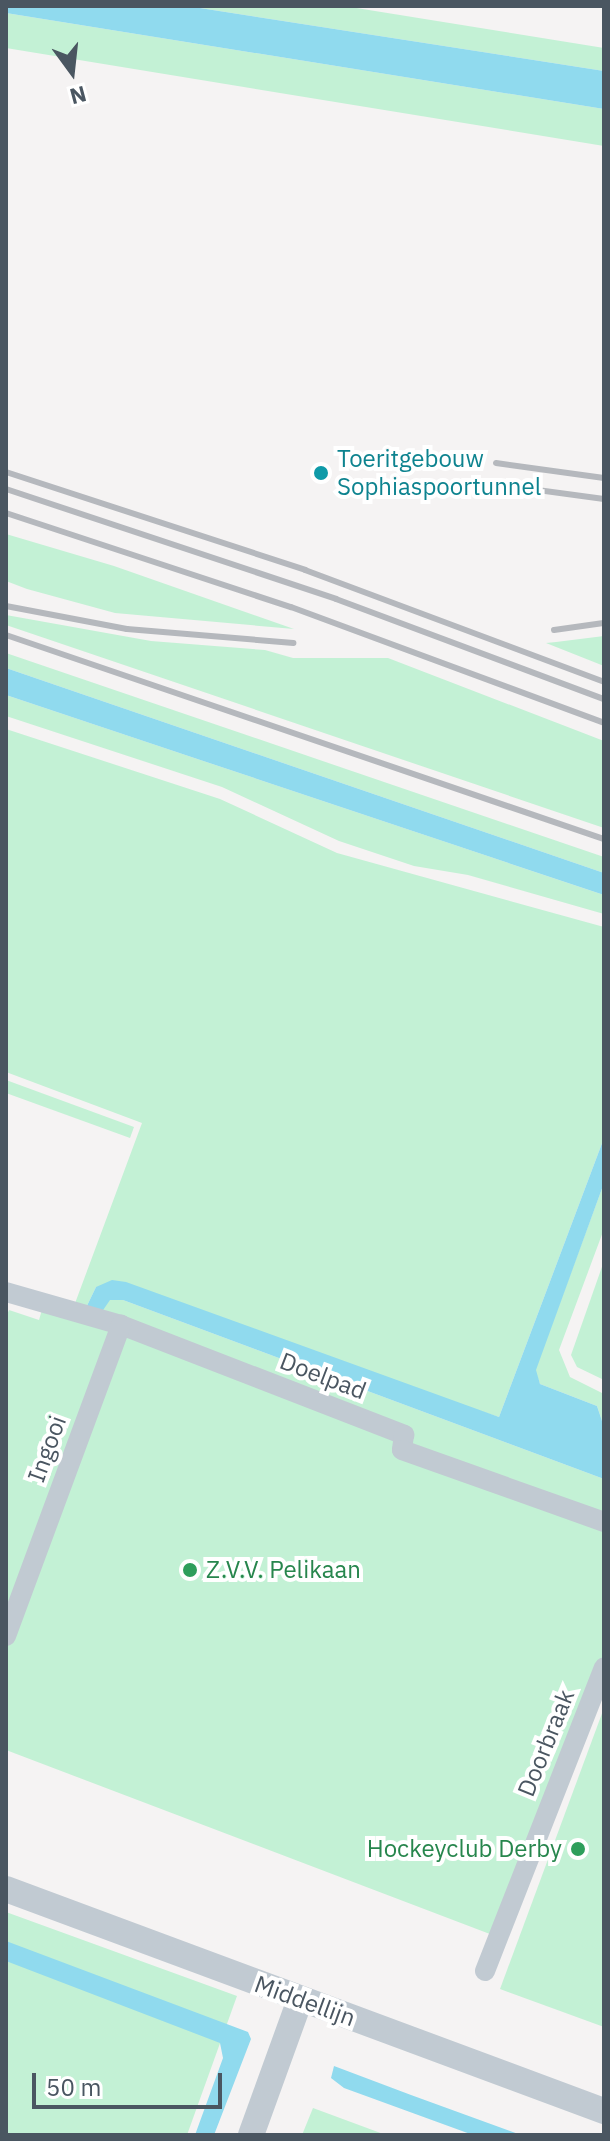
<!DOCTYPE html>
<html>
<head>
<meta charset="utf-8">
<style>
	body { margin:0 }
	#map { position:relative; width:610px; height:2141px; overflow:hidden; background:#f5f3f3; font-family:"IBM Plex Sans",sans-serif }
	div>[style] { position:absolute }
	.green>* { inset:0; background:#c3f1d5 }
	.water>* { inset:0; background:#90daee }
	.pedestrian>* { height:20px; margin:-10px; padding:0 10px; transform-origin:10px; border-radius:10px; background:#c1cad2 }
	.minor>* { height:26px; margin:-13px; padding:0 13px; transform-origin:13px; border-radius:13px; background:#c1cad2 }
	.rail>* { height:6px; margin:-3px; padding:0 3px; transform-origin:3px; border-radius:3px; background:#b5b8bd }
	.dots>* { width:22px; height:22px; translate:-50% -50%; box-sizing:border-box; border:4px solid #fff; border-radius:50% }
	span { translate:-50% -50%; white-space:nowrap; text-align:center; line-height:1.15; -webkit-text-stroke:8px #fff; paint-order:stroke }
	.culture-label { font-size:24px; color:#0d838f }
	.left { translate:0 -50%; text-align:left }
	.street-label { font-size:24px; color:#4a5661 }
	.leisure-label { font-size:24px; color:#27864d }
	.right { translate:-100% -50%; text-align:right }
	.frame { position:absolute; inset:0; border:8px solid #4a5661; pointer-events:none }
	.north { position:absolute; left:32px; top:32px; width:80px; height:80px; -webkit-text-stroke:6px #fff; paint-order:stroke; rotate:165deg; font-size:22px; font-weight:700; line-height:32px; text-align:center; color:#4a5661 }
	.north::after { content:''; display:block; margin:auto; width:28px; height:36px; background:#4a5661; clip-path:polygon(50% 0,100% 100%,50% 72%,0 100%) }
	.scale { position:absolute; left:32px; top:2073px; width:190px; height:36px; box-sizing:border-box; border:4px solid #4a5661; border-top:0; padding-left:10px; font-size:24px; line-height:28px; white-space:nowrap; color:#4a5661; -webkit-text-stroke:6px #fff; paint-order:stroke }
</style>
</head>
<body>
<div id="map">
	<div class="green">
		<div style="clip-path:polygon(187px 6px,344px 6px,604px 48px,604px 71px)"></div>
		<div style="clip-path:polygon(6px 13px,604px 109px,604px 146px,6px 48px)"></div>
		<div style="clip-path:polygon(6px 534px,114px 566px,294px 629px,115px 613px,27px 589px,6px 581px)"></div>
		<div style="clip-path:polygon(6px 615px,151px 641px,265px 650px,293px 658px,388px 658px,604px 741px,604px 828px,6px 625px)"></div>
		<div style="clip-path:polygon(604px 636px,604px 666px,546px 643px,556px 642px)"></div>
		<div style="clip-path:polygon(6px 653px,604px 857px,604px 873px,6px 668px)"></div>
		<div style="clip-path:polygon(6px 695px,604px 895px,604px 914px,468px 875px,414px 866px,339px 841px,222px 787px,6px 716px)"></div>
		<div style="clip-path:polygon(6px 729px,220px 799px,337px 853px,604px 927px,604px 1138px,499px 1417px,96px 1287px,84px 1312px,110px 1299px,123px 1300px,604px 1479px,604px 1682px,503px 1939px,6px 1750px,6px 1317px,9px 1310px,39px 1320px,46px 1296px,74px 1306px,142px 1123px,6px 1072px)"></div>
		<div style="clip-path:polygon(6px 1080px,134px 1127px,130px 1138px,6px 1093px)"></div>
		<div style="clip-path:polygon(604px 1183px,604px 1229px,559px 1350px,570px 1377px,604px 1394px,604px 1427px,597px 1406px,540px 1384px,535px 1370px)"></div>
		<div style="clip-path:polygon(604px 1261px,604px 1380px,577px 1367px,571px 1355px)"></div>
		<div style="clip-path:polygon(604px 1708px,604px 2027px,500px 1989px)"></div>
		<div style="clip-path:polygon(6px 1912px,237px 1996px,187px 2135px,6px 2135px)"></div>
		<div style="clip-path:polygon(313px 2108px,386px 2135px,302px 2135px)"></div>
	</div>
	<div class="water">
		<div style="clip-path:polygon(6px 6px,187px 6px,604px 71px,604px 109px,6px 13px)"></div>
		<div style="clip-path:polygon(6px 668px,604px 873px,604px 895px,6px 695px)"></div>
		<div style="clip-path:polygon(604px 1138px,604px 1183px,536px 1370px,540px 1384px,597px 1406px,604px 1427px,604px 1479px,123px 1300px,110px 1300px,99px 1316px,84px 1312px,96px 1287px,112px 1280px,126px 1282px,499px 1417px)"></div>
		<div style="clip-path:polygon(6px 1941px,248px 2032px,251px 2039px,214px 2135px,195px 2135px,223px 2058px,220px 2043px,6px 1961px)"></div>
		<div style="clip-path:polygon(334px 2066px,411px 2095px,521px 2135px,473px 2135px,344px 2088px,331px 2078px)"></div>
	</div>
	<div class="pedestrian">
		<div style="left:6px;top:1292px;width:120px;rotate:16deg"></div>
		<div style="left:121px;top:1325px;width:304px;rotate:21.2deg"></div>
		<div style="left:404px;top:1435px;width:15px;rotate:98deg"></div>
		<div style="left:402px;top:1450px;width:214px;rotate:19.6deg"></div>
		<div style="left:6px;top:1636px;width:332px;rotate:-69.7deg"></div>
		<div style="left:485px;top:1971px;width:326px;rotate:-68.6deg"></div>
	</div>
	<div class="minor">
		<div style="left:6px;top:1889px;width:638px;rotate:20.37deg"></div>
		<div style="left:251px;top:2135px;width:144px;rotate:-70.1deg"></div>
	</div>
	<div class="rail">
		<div style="left:496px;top:463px;width:109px;rotate:7.9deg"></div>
		<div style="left:6px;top:472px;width:315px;rotate:18.1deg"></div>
		<div style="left:305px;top:570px;width:319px;rotate:20.5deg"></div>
		<div style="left:494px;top:484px;width:111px;rotate:7.8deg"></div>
		<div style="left:6px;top:489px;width:348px;rotate:18.4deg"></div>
		<div style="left:336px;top:599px;width:286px;rotate:20.5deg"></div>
		<div style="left:6px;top:513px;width:300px;rotate:18.3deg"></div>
		<div style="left:291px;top:607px;width:334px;rotate:20.3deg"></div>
		<div style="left:6px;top:606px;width:123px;rotate:10.8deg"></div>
		<div style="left:127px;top:629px;width:167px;rotate:4.8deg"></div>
		<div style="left:554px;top:630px;width:50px;rotate:-8deg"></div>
		<div style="left:6px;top:635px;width:632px;rotate:18.84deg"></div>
	</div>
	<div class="dots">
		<div style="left:321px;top:473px;background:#0f9aa8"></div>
		<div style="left:190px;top:1570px;background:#2e9e5b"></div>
		<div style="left:578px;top:1849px;background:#2e9e5b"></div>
	</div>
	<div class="culture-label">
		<span class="left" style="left:337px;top:473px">Toeritgebouw<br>Sophiaspoortunnel</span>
	</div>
	<div class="street-label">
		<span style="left:323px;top:1376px;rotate:21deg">Doelpad</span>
		<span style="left:47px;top:1449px;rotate:-70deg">Ingooi</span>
		<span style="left:546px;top:1743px;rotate:-68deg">Doorbraak</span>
		<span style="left:305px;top:2001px;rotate:20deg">Middellijn</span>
	</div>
	<div class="leisure-label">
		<span class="left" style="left:206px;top:1570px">Z.V.V. Pelikaan</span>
		<span class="right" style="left:562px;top:1849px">Hockeyclub Derby</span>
	</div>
	<div class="frame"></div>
	<div class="north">N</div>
	<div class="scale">50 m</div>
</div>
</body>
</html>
